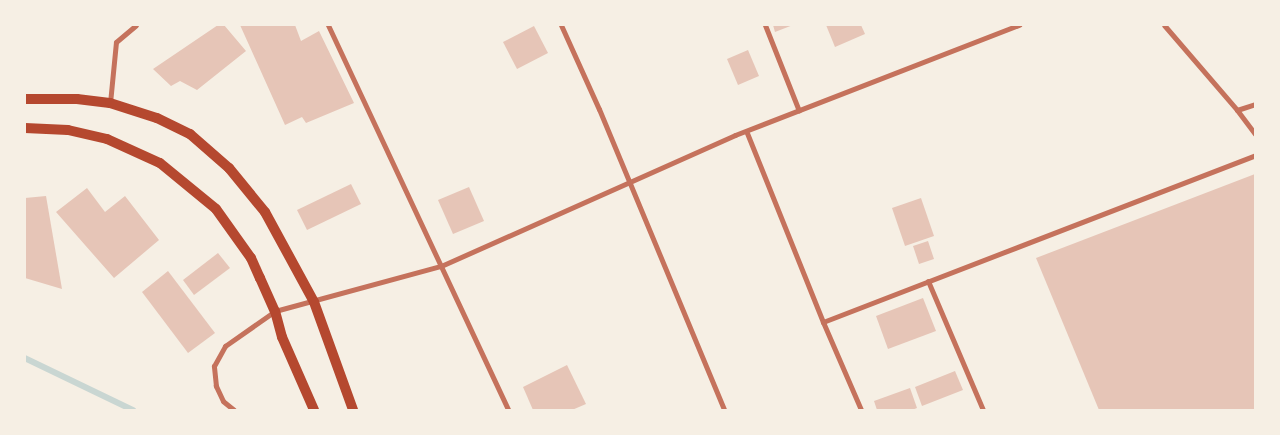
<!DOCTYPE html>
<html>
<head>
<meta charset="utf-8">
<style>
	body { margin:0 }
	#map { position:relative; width:1280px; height:435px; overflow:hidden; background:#f6efe4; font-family:Roboto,sans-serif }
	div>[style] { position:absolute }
	.stream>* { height:5.5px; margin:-2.75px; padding:0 2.75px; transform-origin:2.75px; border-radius:2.75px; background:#c9d6d2 }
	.building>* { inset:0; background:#e6c5b7 }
	.minor>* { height:5px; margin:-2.5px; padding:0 2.5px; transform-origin:2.5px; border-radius:2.5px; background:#c5725c }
	.secondary>* { height:10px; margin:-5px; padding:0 5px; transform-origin:5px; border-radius:5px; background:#b5482f }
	span { translate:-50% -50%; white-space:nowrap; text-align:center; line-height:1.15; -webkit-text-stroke:5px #f6efe4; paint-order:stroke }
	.frame { position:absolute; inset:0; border:26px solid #f6efe4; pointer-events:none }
</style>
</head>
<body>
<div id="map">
	<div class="stream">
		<div style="left:25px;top:358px;width:120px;rotate:25.7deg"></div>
	</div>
	<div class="building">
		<div style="clip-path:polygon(218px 25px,224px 25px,246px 51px,197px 90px,180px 81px,171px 86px,153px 69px)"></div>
		<div style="clip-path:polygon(240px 25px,295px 25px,301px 41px,319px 31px,354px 103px,306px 123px,302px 117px,285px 125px)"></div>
		<div style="clip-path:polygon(773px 25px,793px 25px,775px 32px)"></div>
		<div style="clip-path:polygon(826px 25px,861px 25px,865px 34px,835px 47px)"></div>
		<div style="clip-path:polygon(534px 26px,548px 53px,517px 69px,503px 42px)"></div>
		<div style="clip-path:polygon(748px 50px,759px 76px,738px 85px,727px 59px)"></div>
		<div style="clip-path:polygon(1255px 174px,1255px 410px,1099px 410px,1036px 258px)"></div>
		<div style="clip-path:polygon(351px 184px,361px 204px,307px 230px,297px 210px)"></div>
		<div style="clip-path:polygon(469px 187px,484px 221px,453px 234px,438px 200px)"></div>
		<div style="clip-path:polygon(87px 188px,105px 212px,125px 196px,159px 240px,114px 278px,56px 212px)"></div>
		<div style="clip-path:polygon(46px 196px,62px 289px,25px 278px,25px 198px)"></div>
		<div style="clip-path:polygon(921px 198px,934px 236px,905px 246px,892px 208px)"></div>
		<div style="clip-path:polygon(928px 241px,934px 259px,919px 264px,913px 246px)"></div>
		<div style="clip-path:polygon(218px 253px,230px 268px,194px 295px,183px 280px)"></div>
		<div style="clip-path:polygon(168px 271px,215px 333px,188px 353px,142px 292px)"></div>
		<div style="clip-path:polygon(923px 298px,936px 331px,888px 349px,876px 316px)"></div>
		<div style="clip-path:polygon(567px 365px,586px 404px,572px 410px,533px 410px,523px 387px)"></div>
		<div style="clip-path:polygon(955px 371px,963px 390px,922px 406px,915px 387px)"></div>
		<div style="clip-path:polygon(910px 388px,917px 408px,912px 410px,877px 410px,874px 401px)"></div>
	</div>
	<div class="minor">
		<div style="left:328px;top:25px;width:425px;rotate:64.9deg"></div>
		<div style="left:561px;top:25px;width:92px;rotate:65.7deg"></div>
		<div style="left:599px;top:109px;width:326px;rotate:67.4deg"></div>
		<div style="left:765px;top:25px;width:92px;rotate:68.4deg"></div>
		<div style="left:1164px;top:25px;width:112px;rotate:49.3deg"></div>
		<div style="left:1237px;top:110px;width:30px;rotate:53deg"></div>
		<div style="left:110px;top:103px;width:61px;rotate:-84.4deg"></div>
		<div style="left:116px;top:42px;width:26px;rotate:-40deg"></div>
		<div style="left:1237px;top:110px;width:19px;rotate:-18deg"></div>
		<div style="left:747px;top:133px;width:204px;rotate:68.1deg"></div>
		<div style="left:823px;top:322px;width:96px;rotate:66.6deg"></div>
		<div style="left:928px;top:281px;width:140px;rotate:66.9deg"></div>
		<div style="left:823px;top:322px;width:463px;rotate:-21.1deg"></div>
		<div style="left:234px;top:410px;width:14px;rotate:-141deg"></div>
		<div style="left:223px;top:401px;width:17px;rotate:-115deg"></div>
		<div style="left:216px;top:386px;width:20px;rotate:-96deg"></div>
		<div style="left:214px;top:366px;width:23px;rotate:-61deg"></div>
		<div style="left:225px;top:346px;width:61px;rotate:-35deg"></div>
		<div style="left:275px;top:311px;width:172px;rotate:-15.2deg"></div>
		<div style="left:441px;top:266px;width:322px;rotate:-24deg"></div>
		<div style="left:735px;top:135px;width:305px;rotate:-21.2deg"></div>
	</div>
	<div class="secondary">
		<div style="left:25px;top:99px;width:52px"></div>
		<div style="left:77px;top:99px;width:33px;rotate:7deg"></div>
		<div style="left:110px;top:103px;width:49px;rotate:17.7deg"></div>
		<div style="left:157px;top:118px;width:37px;rotate:26deg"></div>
		<div style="left:190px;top:134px;width:52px;rotate:41.1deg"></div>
		<div style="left:229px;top:168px;width:57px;rotate:50.7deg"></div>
		<div style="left:265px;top:212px;width:102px;rotate:61.4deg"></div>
		<div style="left:314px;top:302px;width:115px;rotate:70.1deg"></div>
		<div style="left:25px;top:128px;width:43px;rotate:2.7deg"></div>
		<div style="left:68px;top:130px;width:40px;rotate:13deg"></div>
		<div style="left:107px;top:139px;width:58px;rotate:24.4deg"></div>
		<div style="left:160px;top:163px;width:72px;rotate:39.4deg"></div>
		<div style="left:216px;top:209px;width:60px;rotate:54.5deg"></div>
		<div style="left:251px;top:258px;width:22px;rotate:66deg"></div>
		<div style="left:260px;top:278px;width:36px;rotate:66deg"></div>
		<div style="left:275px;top:311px;width:27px;rotate:75deg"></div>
		<div style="left:282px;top:337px;width:80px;rotate:66.3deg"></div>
	</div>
	<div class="frame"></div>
</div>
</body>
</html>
